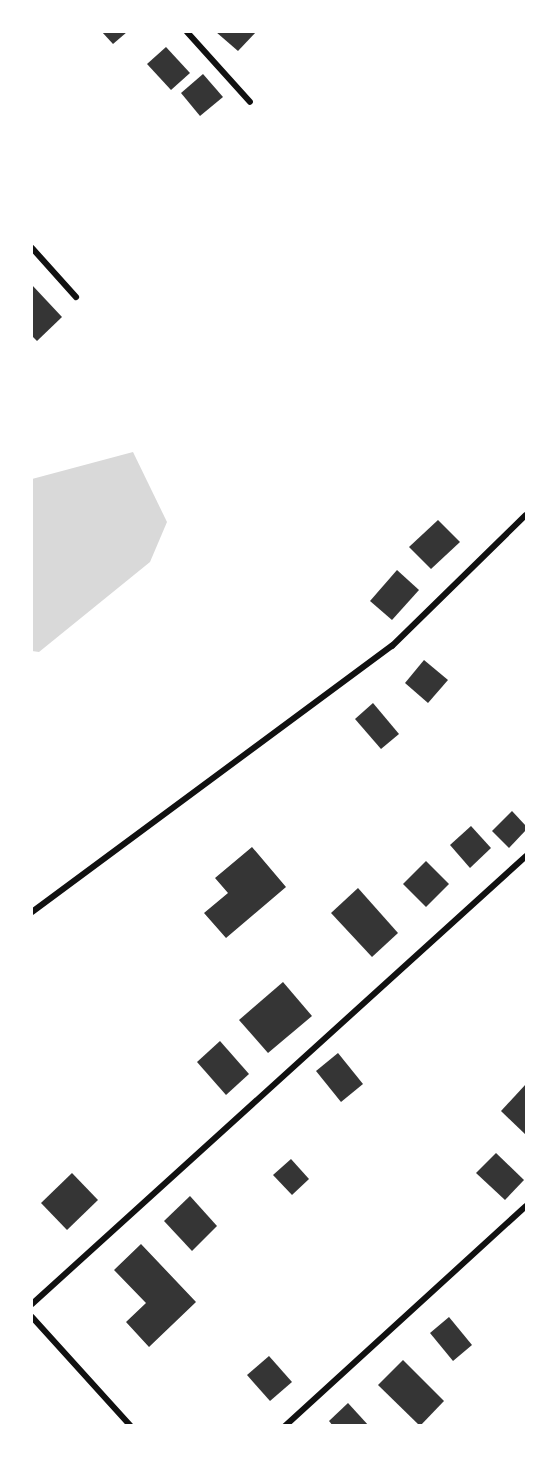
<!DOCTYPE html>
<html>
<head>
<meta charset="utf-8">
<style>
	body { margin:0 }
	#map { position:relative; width:558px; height:1457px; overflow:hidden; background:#fff; font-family:Rubik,sans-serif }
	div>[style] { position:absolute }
	.water>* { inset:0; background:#d9d9d9 }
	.building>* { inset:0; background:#353535 }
	.minor>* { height:6px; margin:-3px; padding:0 3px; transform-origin:3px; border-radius:3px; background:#111 }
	span { translate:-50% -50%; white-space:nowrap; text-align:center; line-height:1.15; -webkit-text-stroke:6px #fff; paint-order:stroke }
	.frame { position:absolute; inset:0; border:33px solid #fff; pointer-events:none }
</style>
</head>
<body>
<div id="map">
	<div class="water">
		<div style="clip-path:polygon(133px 452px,167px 522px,150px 562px,39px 652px,32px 651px,32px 479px)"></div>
	</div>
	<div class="building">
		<div style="clip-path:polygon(102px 32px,127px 32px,113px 44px)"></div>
		<div style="clip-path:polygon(216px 32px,256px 32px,238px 51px)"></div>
		<div style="clip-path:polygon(166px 47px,190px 73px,171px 90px,147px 64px)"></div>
		<div style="clip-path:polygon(203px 74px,223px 97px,200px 116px,181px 93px)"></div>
		<div style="clip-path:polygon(32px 285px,62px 317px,37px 341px,32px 336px)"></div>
		<div style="clip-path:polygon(438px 520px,460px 542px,431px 569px,409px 547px)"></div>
		<div style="clip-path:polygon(397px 570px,419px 590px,392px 620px,370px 601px)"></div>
		<div style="clip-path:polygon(424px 660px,448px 680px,428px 703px,405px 683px)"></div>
		<div style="clip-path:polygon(373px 703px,399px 734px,381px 749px,355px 719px)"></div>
		<div style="clip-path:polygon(512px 811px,526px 826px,526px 830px,509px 848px,492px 831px)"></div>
		<div style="clip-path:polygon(471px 826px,491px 848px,470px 868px,450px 845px)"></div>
		<div style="clip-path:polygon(252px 847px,286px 887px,226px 938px,204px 913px,228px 893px,215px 878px)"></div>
		<div style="clip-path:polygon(426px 861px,449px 884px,426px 907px,403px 884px)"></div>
		<div style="clip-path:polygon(358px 888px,398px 933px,372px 957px,331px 913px)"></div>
		<div style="clip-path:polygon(283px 982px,312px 1016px,268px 1053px,239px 1020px)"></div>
		<div style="clip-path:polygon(220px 1041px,249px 1074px,226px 1095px,197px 1062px)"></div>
		<div style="clip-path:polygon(338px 1053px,363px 1084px,341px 1102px,316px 1071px)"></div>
		<div style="clip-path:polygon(526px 1084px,526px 1135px,501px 1111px)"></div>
		<div style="clip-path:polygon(496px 1153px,524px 1180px,505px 1200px,476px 1173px)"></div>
		<div style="clip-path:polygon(291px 1159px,309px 1179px,292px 1195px,273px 1175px)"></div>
		<div style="clip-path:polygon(72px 1173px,98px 1200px,67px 1230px,41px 1203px)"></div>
		<div style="clip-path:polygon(190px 1196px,217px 1226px,192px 1251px,164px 1221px)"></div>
		<div style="clip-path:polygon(141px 1244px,196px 1302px,149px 1347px,126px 1322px,146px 1303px,114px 1270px)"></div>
		<div style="clip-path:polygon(449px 1317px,472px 1345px,453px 1361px,430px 1333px)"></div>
		<div style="clip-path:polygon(269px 1356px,292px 1382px,270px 1401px,247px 1375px)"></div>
		<div style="clip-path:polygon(403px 1360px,444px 1401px,420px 1426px,378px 1385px)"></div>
		<div style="clip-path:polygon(348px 1403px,369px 1426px,333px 1426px,329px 1421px)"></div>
	</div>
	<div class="minor">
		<div style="left:187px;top:32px;width:94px;rotate:48deg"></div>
		<div style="left:32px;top:248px;width:66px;rotate:48.1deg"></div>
		<div style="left:32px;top:912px;width:448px;rotate:-36.5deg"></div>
		<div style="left:392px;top:646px;width:187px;rotate:-44.4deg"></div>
		<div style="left:32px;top:1304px;width:667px;rotate:-42.2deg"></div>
		<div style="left:32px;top:1317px;width:147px;rotate:47.8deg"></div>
		<div style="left:285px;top:1426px;width:326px;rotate:-42.4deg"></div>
	</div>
	<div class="frame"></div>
</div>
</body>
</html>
